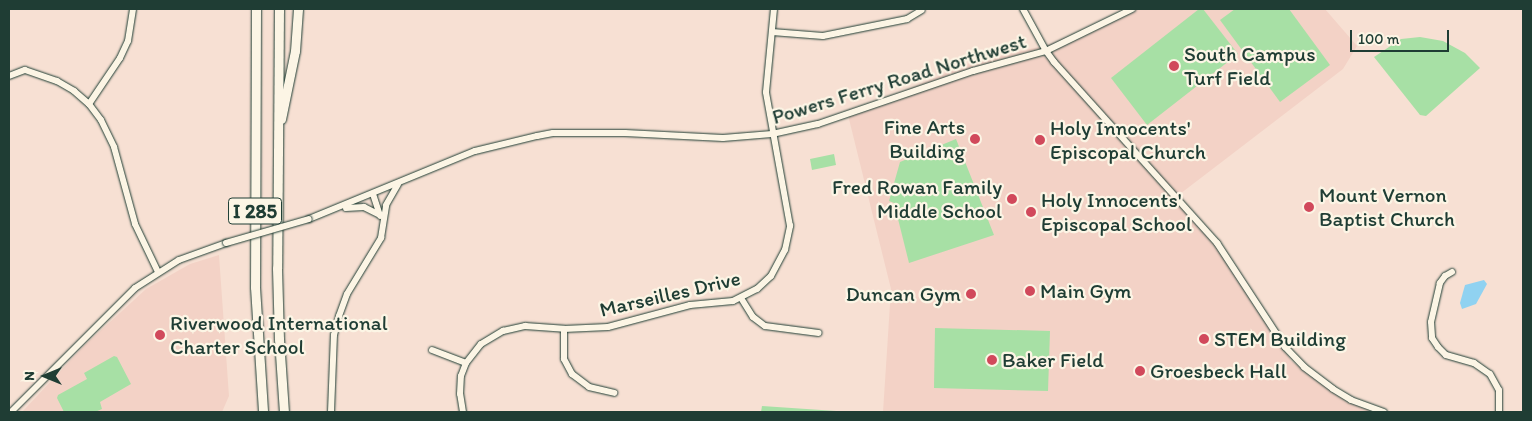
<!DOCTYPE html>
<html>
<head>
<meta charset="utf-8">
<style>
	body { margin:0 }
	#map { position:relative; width:1532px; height:421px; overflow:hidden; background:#f7e0d3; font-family:Itim,sans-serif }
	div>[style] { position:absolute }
	.built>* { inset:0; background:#f3d2c6 }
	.green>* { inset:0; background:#a7e0a5 }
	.water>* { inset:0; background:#90d2f1 }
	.roads { filter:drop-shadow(0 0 1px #1f3d34) drop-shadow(0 0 1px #1f3d34) }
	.minor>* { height:6px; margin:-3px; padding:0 3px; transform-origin:3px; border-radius:3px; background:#fcf5e5 }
	.highway>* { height:9px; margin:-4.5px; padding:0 4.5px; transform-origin:4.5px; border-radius:4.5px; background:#fcf5e5 }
	.bridges { filter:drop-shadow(0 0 1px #1f3d34) drop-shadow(0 0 1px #1f3d34) }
	.minor-bridge>* { height:6px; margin:-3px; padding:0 3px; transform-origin:3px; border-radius:3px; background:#fcf5e5 }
	.dots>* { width:14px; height:14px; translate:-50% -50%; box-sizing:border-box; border:2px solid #fcf5e5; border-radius:50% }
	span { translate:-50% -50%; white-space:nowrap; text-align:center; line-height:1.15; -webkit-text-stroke:4.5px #fcf5e5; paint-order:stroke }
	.shield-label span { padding:1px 4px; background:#fcf5e5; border:1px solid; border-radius:4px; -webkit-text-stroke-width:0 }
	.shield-label { font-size:20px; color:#1f3d34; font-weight:700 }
	.poi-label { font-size:21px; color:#1f3d34 }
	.left { translate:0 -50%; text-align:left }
	.right { translate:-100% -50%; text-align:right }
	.street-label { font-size:21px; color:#1f3d34 }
	.frame { position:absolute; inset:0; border:10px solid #1f3d34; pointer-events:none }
	.north { position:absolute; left:20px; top:351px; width:50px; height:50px; -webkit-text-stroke:4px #fcf5e5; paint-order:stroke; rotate:270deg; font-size:14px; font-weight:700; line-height:20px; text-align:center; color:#1f3d34 }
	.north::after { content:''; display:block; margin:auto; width:18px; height:22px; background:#1f3d34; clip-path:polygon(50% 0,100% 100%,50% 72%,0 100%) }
	.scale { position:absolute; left:1350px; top:30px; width:99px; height:22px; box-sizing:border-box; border:2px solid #1f3d34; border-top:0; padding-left:6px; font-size:15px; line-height:18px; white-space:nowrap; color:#1f3d34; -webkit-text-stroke:4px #fcf5e5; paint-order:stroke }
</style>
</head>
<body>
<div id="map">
	<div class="built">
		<div style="clip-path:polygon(1136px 9px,1325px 9px,1357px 46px,1343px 69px,1176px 197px,1197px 219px,1260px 306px,1291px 361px,1334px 391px,1382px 412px,883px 412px,891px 289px,848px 115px,969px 63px,1047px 45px)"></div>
		<div style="clip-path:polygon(219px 255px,229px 396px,222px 412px,22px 412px,85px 345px,146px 289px,190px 264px)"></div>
	</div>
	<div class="green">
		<div style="clip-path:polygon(1199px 9px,1203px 9px,1238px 54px,1147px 125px,1111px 78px)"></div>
		<div style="clip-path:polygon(1235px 9px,1289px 9px,1330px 65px,1280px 102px,1220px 20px)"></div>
		<div style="clip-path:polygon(1420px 37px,1443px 41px,1465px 53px,1480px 68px,1426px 116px,1420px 115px,1374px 57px,1401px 39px)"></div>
		<div style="clip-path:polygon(956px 139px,994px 235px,909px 263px,894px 203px,889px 201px,900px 162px)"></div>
		<div style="clip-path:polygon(834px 154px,836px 165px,812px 170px,810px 159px)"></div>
		<div style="clip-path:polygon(935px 328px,1050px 331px,1048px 391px,934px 388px)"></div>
		<div style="clip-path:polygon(114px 356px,117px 357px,131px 384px,100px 402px,102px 409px,95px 412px,64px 412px,57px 398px,58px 395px,87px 379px,84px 373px)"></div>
		<div style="clip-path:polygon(762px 406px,851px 412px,761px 412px)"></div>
	</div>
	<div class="water">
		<div style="clip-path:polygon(1484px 280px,1487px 284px,1476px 304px,1462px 309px,1460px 303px,1465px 285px)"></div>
	</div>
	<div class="roads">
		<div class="minor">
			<div style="left:1023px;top:9px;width:48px;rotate:61.3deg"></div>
			<div style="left:1046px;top:51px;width:14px;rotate:54deg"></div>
			<div style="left:1054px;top:62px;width:244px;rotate:48deg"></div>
			<div style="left:1217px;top:243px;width:124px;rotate:56.8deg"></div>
			<div style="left:1285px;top:347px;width:28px;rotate:46deg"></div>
			<div style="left:1304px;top:367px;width:36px;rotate:37deg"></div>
			<div style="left:1333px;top:389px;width:21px;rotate:31deg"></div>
			<div style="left:1351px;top:400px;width:35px;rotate:20deg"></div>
			<div style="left:772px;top:32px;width:51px;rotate:4.5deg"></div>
			<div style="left:823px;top:36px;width:86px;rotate:-11.4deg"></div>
			<div style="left:907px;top:19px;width:17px;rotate:-31deg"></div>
			<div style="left:9px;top:76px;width:17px;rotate:-21deg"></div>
			<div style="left:25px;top:70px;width:34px;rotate:19deg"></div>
			<div style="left:57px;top:81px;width:20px;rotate:30deg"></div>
			<div style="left:74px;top:91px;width:20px;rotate:41deg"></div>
			<div style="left:89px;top:104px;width:20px;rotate:53deg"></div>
			<div style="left:101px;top:120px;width:30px;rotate:64deg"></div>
			<div style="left:114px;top:147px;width:80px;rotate:74.7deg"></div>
			<div style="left:135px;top:224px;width:53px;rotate:64.4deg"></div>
			<div style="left:89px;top:104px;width:55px;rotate:-56deg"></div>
			<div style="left:120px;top:58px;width:19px;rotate:-65deg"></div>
			<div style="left:128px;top:41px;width:32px;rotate:-81deg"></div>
			<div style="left:373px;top:194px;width:23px;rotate:72deg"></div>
			<div style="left:346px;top:208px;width:18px;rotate:-3deg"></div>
			<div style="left:364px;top:207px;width:18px;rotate:27deg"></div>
			<div style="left:309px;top:219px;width:179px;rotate:-22.3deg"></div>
			<div style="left:475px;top:151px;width:64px;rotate:-13.6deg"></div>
			<div style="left:537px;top:136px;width:16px;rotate:-11deg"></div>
			<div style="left:553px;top:133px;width:72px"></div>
			<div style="left:625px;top:133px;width:98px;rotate:2.9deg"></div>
			<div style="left:723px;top:138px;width:49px;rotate:-4.7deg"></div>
			<div style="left:772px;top:134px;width:47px;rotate:-12.3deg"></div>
			<div style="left:818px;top:124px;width:164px;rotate:-18.9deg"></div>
			<div style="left:973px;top:71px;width:76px;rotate:-15.3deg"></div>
			<div style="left:1046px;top:51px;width:96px;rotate:-26deg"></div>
			<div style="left:1452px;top:272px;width:8px;rotate:150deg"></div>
			<div style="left:1445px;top:276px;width:9px;rotate:126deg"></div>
			<div style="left:1440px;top:283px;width:40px;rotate:103deg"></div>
			<div style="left:1431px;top:322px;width:16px;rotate:86deg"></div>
			<div style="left:1432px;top:338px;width:11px;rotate:56deg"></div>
			<div style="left:1438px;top:347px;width:11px;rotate:45deg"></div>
			<div style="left:1446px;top:355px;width:29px;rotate:16deg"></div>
			<div style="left:1474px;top:363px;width:19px;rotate:35deg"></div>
			<div style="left:1490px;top:374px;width:18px;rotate:61deg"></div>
			<div style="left:1499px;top:390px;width:22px;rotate:90deg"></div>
			<div style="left:741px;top:298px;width:22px;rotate:58deg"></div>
			<div style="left:753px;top:317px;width:15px;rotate:37deg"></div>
			<div style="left:765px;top:326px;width:54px;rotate:7.4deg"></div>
			<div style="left:564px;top:329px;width:30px;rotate:90deg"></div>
			<div style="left:564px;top:359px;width:17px;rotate:62deg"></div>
			<div style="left:572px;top:374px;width:21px;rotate:37deg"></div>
			<div style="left:589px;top:387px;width:26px;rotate:13deg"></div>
			<div style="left:432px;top:350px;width:36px;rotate:21deg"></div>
			<div style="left:11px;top:412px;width:175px;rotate:-45deg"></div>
			<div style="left:135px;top:288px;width:52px;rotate:-32.5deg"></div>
			<div style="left:179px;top:260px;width:50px;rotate:-19.9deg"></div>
			<div style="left:331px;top:412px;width:77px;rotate:-87.8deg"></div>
			<div style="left:334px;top:335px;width:20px;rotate:-75deg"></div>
			<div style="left:339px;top:316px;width:23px;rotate:-70deg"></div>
			<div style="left:347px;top:294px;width:66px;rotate:-58.7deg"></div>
			<div style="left:381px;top:238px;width:33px;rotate:-81deg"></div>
			<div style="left:386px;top:205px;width:24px;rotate:-60deg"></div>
			<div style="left:463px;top:412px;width:18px;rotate:-99deg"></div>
			<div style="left:460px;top:394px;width:18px;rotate:-87deg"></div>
			<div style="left:461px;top:376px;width:14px;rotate:-69deg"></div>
			<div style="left:466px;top:363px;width:24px;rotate:-52deg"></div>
			<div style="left:481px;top:344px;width:26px;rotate:-31deg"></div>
			<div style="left:503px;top:331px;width:23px;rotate:-13deg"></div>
			<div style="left:525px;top:326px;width:39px;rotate:4deg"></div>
			<div style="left:564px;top:329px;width:44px;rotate:-2.6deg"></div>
			<div style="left:608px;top:327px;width:85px;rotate:-15deg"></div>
			<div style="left:690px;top:305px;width:43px;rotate:-5.3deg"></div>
			<div style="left:733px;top:301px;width:27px;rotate:-27deg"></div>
			<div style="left:757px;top:289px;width:19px;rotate:-43deg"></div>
			<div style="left:771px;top:276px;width:30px;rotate:-62deg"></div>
			<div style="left:785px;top:250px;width:25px;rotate:-78deg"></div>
			<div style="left:790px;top:226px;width:136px;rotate:-100.2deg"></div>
			<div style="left:766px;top:92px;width:83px;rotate:-84.5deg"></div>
		</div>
		<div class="highway">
			<div style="left:256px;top:9px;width:278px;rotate:90.2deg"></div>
			<div style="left:255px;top:287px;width:125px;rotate:86.3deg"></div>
			<div style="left:279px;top:9px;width:259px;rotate:90.4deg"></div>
			<div style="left:277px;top:268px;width:71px;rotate:88.4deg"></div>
			<div style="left:279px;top:339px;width:73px;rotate:86.1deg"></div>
			<div style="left:281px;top:119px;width:69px;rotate:-78.4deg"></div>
			<div style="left:295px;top:51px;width:42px;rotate:-85.9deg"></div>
		</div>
	</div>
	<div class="bridges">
		<div class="minor-bridge">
			<div style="left:226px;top:243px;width:86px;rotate:-16.1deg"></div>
		</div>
	</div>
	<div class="dots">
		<div style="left:1174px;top:66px;background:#d1495b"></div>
		<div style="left:975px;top:139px;background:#d1495b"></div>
		<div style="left:1040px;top:140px;background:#d1495b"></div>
		<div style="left:1012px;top:199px;background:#d1495b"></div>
		<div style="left:1309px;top:207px;background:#d1495b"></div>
		<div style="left:1031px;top:212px;background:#d1495b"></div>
		<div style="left:1030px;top:291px;background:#d1495b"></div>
		<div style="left:971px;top:294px;background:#d1495b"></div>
		<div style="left:160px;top:335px;background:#d1495b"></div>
		<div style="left:1204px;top:339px;background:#d1495b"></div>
		<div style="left:992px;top:360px;background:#d1495b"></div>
		<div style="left:1140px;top:371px;background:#d1495b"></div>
	</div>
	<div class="shield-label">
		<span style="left:255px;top:211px">I 285</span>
	</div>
	<div class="poi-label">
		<span class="left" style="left:1184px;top:66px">South Campus<br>Turf Field</span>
		<span class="right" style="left:965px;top:139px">Fine Arts<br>Building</span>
		<span class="left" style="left:1050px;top:140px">Holy Innocents'<br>Episcopal Church</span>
		<span class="right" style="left:1002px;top:199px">Fred Rowan Family<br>Middle School</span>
		<span class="left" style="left:1319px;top:207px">Mount Vernon<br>Baptist Church</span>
		<span class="left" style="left:1041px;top:212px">Holy Innocents'<br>Episcopal School</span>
		<span class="left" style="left:1040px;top:291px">Main Gym</span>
		<span class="right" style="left:961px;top:294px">Duncan Gym</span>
		<span class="left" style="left:170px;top:335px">Riverwood International<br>Charter School</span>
		<span class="left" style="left:1214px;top:339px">STEM Building</span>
		<span class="left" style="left:1002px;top:360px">Baker Field</span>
		<span class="left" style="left:1150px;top:371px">Groesbeck Hall</span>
	</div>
	<div class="street-label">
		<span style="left:899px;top:79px;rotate:-17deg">Powers Ferry Road Northwest</span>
		<span style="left:670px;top:294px;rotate:-13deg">Marseilles Drive</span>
	</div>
	<div class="frame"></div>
	<div class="north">N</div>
	<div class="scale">100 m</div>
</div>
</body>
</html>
